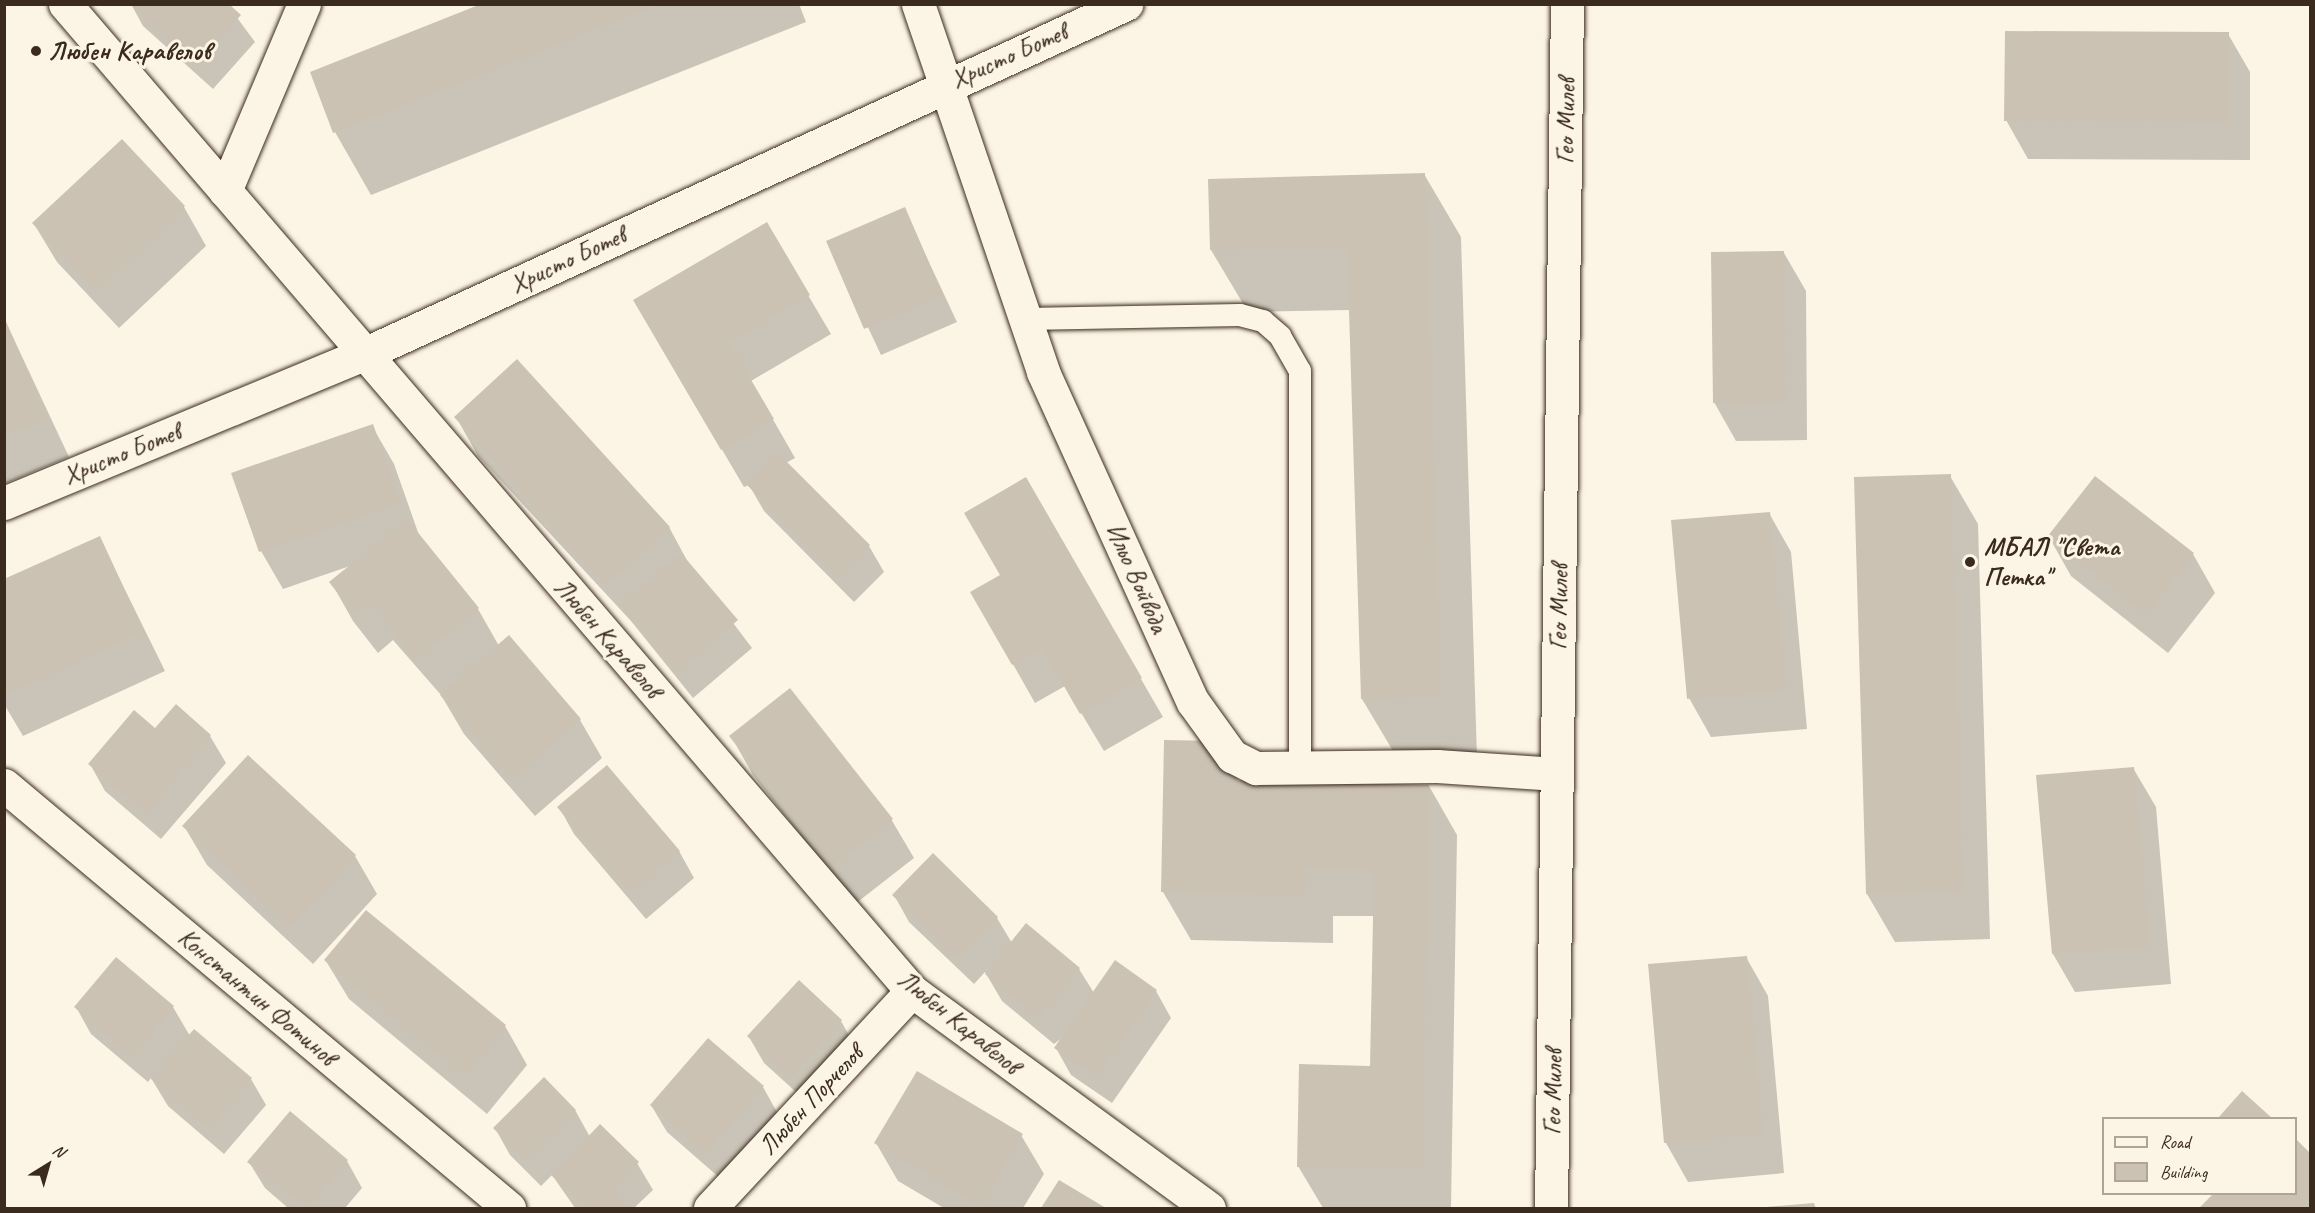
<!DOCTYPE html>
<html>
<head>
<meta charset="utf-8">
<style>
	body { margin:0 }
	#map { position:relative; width:2315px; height:1213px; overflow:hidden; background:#fcf5e5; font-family:Caveat,sans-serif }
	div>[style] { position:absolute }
	.shadow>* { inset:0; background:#0003 }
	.building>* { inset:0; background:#ccc2b3 }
	.roads { filter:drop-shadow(0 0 2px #3b2a1e) drop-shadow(0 0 2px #3b2a1e) }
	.service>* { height:22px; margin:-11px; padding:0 11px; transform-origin:11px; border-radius:11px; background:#fcf5e5 }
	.minor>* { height:33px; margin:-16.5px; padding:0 16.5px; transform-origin:16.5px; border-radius:16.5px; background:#fcf5e5 }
	.dots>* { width:16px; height:16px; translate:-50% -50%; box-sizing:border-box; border:3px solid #fcf5e5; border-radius:50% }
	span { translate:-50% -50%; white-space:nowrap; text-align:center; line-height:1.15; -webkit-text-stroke:6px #fcf5e5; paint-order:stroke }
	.poi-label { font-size:26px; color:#3b2a1e; font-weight:700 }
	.left { translate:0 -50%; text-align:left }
	.street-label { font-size:26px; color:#3b2a1e }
	.frame { position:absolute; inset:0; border:6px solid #3b2a1e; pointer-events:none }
	.legend { position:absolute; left:2102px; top:1117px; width:195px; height:78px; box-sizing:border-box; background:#fcf5e5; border:2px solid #afa495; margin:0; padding:8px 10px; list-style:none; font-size:18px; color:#3b2a1e }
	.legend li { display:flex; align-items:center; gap:12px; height:30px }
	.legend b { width:30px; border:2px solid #afa495 }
	.north { position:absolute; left:18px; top:1135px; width:60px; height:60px; -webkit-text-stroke:4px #fcf5e5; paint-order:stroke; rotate:37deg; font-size:16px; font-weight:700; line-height:24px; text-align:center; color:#3b2a1e }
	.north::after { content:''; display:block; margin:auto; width:21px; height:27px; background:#3b2a1e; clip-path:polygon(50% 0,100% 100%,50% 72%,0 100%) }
</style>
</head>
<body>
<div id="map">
	<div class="shadow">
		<div style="clip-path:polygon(131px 4px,227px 4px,255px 42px,213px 89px,143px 26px)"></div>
		<div style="clip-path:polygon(485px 4px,799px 4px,806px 22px,371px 195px,335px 132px,311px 73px)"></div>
		<div style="clip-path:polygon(2228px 34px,2250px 72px,2250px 160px,2028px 159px,2006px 120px)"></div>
		<div style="clip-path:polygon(122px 141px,184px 207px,206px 246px,119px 328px,57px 262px,34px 224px)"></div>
		<div style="clip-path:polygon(1424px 174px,1461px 237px,1477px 759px,1399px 761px,1362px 699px,1351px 310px,1248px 312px,1211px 250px)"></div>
		<div style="clip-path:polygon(904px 209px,957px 322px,881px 355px,828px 242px)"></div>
		<div style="clip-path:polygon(766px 224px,831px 334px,751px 381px,795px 458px,786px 463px,869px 546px,884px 572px,854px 602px,764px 511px,749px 485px,744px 487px,657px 339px)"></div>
		<div style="clip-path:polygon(1784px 253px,1806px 291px,1807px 440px,1736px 441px,1714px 402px)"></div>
		<div style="clip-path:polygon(4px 318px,69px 457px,4px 484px)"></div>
		<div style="clip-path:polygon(456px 417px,669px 527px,690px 566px,752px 648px,693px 698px,631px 621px,478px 456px)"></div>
		<div style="clip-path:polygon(372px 426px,394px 464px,420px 538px,478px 609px,499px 646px,580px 720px,602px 758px,535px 816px,464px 734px,441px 695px,393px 640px,378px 653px,353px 621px,331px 582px,350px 566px,283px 589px,261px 551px)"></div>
		<div style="clip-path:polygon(1950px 476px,1978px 524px,1990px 939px,1895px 942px,1867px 894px)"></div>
		<div style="clip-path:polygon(2096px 478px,2193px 554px,2215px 593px,2168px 653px,2071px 576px,2049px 537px)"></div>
		<div style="clip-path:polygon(1025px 479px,1163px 717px,1104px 751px,1065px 686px,1035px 703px,972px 592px,1002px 575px)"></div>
		<div style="clip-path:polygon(1769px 513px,1791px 552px,1807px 729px,1711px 737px,1689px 698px)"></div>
		<div style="clip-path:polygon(99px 537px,165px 671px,23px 736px,4px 704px,4px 580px)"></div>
		<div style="clip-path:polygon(176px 706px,210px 736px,226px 763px,161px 839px,105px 791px,90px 764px,155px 730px)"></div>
		<div style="clip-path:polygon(731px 736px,891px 819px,914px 858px,855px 904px,753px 775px)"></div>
		<div style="clip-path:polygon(1216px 743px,1239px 782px,1429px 786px,1457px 835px,1451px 1208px,1323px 1208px,1298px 1166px,1372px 1067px,1374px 916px,1333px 916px,1333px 943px,1191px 940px,1163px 892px)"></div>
		<div style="clip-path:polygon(2133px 768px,2156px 807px,2171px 984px,2075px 992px,2053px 954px)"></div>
		<div style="clip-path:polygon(559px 807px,679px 851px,694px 878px,646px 919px,574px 834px)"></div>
		<div style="clip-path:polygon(184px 826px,355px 856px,377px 894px,313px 964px,207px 865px)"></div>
		<div style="clip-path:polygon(933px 855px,997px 918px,1012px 943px,1079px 969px,1094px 993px,1156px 991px,1171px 1018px,1112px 1103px,1071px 1075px,1056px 1048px,1063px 1037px,1054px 1044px,1002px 1001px,985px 972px,974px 984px,909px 922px,894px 895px)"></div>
		<div style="clip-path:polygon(1746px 957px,1768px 996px,1784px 1173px,1688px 1182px,1666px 1143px,1650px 965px)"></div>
		<div style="clip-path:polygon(117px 959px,173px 1007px,190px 1036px,251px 1079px,266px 1105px,224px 1154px,168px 1106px,151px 1078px,148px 1082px,91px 1034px,76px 1007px)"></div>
		<div style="clip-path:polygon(326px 961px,505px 1026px,527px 1065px,487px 1114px,349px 999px)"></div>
		<div style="clip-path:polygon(841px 1021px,856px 1048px,806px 1101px,764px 1063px,749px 1037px)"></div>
		<div style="clip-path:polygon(763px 1087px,778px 1114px,721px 1179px,667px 1132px,651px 1105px)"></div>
		<div style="clip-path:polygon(2242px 1093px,2270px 1118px,2220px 1118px)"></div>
		<div style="clip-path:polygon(575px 1110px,590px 1137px,637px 1163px,653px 1190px,634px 1208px,575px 1208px,552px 1175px,541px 1186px,510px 1155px,495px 1128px)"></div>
		<div style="clip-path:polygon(290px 1114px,347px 1161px,362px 1188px,345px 1208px,288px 1208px,265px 1188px,249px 1162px)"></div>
		<div style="clip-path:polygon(1021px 1135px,1044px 1174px,1023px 1208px,944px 1208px,898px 1181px,876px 1143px)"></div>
		<div style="clip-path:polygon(2296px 1141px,2310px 1155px,2310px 1208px,2201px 1208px,2215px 1194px,2296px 1194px)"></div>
		<div style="clip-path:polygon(1059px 1182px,1103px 1208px,1043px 1208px)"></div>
		<div style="clip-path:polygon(1814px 1204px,1816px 1208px,1764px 1208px)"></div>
	</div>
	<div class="building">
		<div style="clip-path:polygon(132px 4px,229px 4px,241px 15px,197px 64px)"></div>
		<div style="clip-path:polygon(481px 4px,657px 5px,333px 133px,310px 72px)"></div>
		<div style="clip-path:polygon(2005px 31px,2229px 32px,2229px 122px,2004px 121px)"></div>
		<div style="clip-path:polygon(122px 139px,185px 206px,96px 291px,32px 223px)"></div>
		<div style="clip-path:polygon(1425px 173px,1441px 696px,1361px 699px,1347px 246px,1210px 250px,1208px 179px)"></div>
		<div style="clip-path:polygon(905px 207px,943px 295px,864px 329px,826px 241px)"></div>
		<div style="clip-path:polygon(767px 222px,810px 295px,729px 342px,774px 419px,721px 450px,633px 300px)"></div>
		<div style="clip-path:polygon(1784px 251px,1786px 402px,1713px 403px,1711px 252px)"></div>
		<div style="clip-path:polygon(4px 317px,48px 418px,4px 436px)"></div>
		<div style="clip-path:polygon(517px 359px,670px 527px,606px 585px,454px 417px)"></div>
		<div style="clip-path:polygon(373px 424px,401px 503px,259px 552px,231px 473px)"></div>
		<div style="clip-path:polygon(778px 453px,870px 545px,838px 577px,746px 484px)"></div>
		<div style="clip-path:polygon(1951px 474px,1963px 891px,1866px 894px,1854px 477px)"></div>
		<div style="clip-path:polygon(2095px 476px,2194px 553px,2146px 615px,2047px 537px)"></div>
		<div style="clip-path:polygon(1026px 477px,1142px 678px,1080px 714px,1042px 648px,1012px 665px,970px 592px,1000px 575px,964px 513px)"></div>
		<div style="clip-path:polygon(1770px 512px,1786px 690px,1687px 699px,1671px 520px)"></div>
		<div style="clip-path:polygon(407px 519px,479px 608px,416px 659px,370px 602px,355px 615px,329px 582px)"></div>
		<div style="clip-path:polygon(100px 536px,144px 632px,4px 696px,4px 579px)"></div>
		<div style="clip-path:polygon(681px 553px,738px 620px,677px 672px,620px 605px)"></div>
		<div style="clip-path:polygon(509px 635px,581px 719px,512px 778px,440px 695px)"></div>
		<div style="clip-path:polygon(790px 688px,893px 819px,832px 867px,729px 736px)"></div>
		<div style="clip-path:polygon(176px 704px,211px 735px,146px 813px,88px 764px,134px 710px,155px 728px)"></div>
		<div style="clip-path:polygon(1164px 740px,1217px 741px,1216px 780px,1429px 785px,1423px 1169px,1297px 1167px,1299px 1064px,1370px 1066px,1374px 869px,1306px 868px,1305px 895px,1161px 892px)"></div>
		<div style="clip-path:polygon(248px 755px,356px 855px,290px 926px,182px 826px)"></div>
		<div style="clip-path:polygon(607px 765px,680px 851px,630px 893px,557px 807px)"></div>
		<div style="clip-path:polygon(2134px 767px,2150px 946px,2052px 954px,2036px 775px)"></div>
		<div style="clip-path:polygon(933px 853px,998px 917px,958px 958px,892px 895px)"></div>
		<div style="clip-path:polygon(366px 910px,506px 1025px,464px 1076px,324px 960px)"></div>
		<div style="clip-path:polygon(1026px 923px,1080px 968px,1039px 1019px,985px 974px)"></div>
		<div style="clip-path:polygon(1747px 956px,1763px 1134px,1664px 1143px,1648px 964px)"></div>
		<div style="clip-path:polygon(116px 957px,174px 1006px,132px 1057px,74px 1007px)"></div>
		<div style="clip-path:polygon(1115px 960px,1157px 990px,1097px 1077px,1054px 1048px)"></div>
		<div style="clip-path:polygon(799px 980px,842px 1020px,790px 1076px,747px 1036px)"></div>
		<div style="clip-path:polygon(194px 1029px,252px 1078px,209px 1129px,151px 1079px)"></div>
		<div style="clip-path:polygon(708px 1038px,764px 1086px,705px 1154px,650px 1105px)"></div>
		<div style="clip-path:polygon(917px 1071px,1023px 1134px,980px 1206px,874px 1143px)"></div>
		<div style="clip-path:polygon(544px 1077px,576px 1110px,525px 1160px,493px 1128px)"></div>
		<div style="clip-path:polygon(2242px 1091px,2272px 1118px,2218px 1118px)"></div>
		<div style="clip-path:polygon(290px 1111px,348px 1160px,307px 1208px,247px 1162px)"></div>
		<div style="clip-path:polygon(600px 1124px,639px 1162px,612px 1190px,631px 1208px,586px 1208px,551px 1175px)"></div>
		<div style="clip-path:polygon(2296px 1139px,2310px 1153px,2310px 1200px,2303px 1208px,2199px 1208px,2213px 1194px,2296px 1194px)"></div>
		<div style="clip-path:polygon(1059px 1180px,1106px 1208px,1041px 1208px)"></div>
		<div style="clip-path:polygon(1814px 1203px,1815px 1208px,1766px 1208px,1766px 1207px)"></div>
	</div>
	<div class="roads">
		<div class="service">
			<div style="left:1026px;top:319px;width:214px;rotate:-1.1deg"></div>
			<div style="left:1240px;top:315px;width:24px;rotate:15deg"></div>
			<div style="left:1263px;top:321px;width:23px;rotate:41deg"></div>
			<div style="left:1280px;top:336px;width:40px;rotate:60.3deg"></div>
			<div style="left:1300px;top:371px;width:396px;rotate:90deg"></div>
		</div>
		<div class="minor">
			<div style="left:65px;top:4px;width:1301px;rotate:49.37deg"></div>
			<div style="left:912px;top:991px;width:368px;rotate:36.2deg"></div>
			<div style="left:918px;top:4px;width:389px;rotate:71.2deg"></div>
			<div style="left:1043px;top:372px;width:362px;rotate:65.6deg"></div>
			<div style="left:1193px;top:702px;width:67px;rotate:54.2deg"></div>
			<div style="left:1232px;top:756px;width:27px;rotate:27deg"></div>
			<div style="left:1256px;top:768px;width:181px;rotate:-0.6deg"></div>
			<div style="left:1437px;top:766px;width:120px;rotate:3.8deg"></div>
			<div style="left:225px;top:191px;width:203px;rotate:-67.1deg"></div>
			<div style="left:4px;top:503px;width:390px;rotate:-22.5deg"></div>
			<div style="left:364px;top:354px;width:839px;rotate:-24.67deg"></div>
			<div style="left:4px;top:785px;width:659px;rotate:39.95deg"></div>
			<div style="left:710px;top:1208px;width:296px;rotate:-47.1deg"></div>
			<div style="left:1551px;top:1208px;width:1204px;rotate:-89.24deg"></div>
		</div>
	</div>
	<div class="dots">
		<div style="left:36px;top:51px;background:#3b2a1e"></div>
		<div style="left:1970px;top:562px;background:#3b2a1e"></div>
	</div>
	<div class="poi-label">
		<span class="left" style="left:48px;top:51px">Любен Каравелов</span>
		<span class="left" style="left:1984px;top:562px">МБАЛ "Света<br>Петка"</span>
	</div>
	<div class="street-label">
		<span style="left:1009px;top:56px;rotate:-24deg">Христо Ботев</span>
		<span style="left:1566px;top:121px;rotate:-89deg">Гео Милев</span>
		<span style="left:568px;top:260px;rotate:-25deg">Христо Ботев</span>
		<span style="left:122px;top:454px;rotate:-22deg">Христо Ботев</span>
		<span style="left:1137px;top:578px;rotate:66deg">Ильо Войвода</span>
		<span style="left:1559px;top:607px;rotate:-89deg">Гео Милев</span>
		<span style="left:608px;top:638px;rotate:49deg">Любен Каравелов</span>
		<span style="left:257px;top:997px;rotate:40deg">Константин Фотинов</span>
		<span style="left:959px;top:1022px;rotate:39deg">Любен Каравелов</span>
		<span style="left:1553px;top:1092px;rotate:-89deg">Гео Милев</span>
		<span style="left:811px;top:1100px;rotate:-47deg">Любен Порчелов</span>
	</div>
	<div class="frame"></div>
	<ul class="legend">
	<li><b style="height:8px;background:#fcf5e5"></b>Road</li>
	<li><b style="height:16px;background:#ccc2b3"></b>Building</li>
	</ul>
	<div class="north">N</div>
</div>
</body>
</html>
